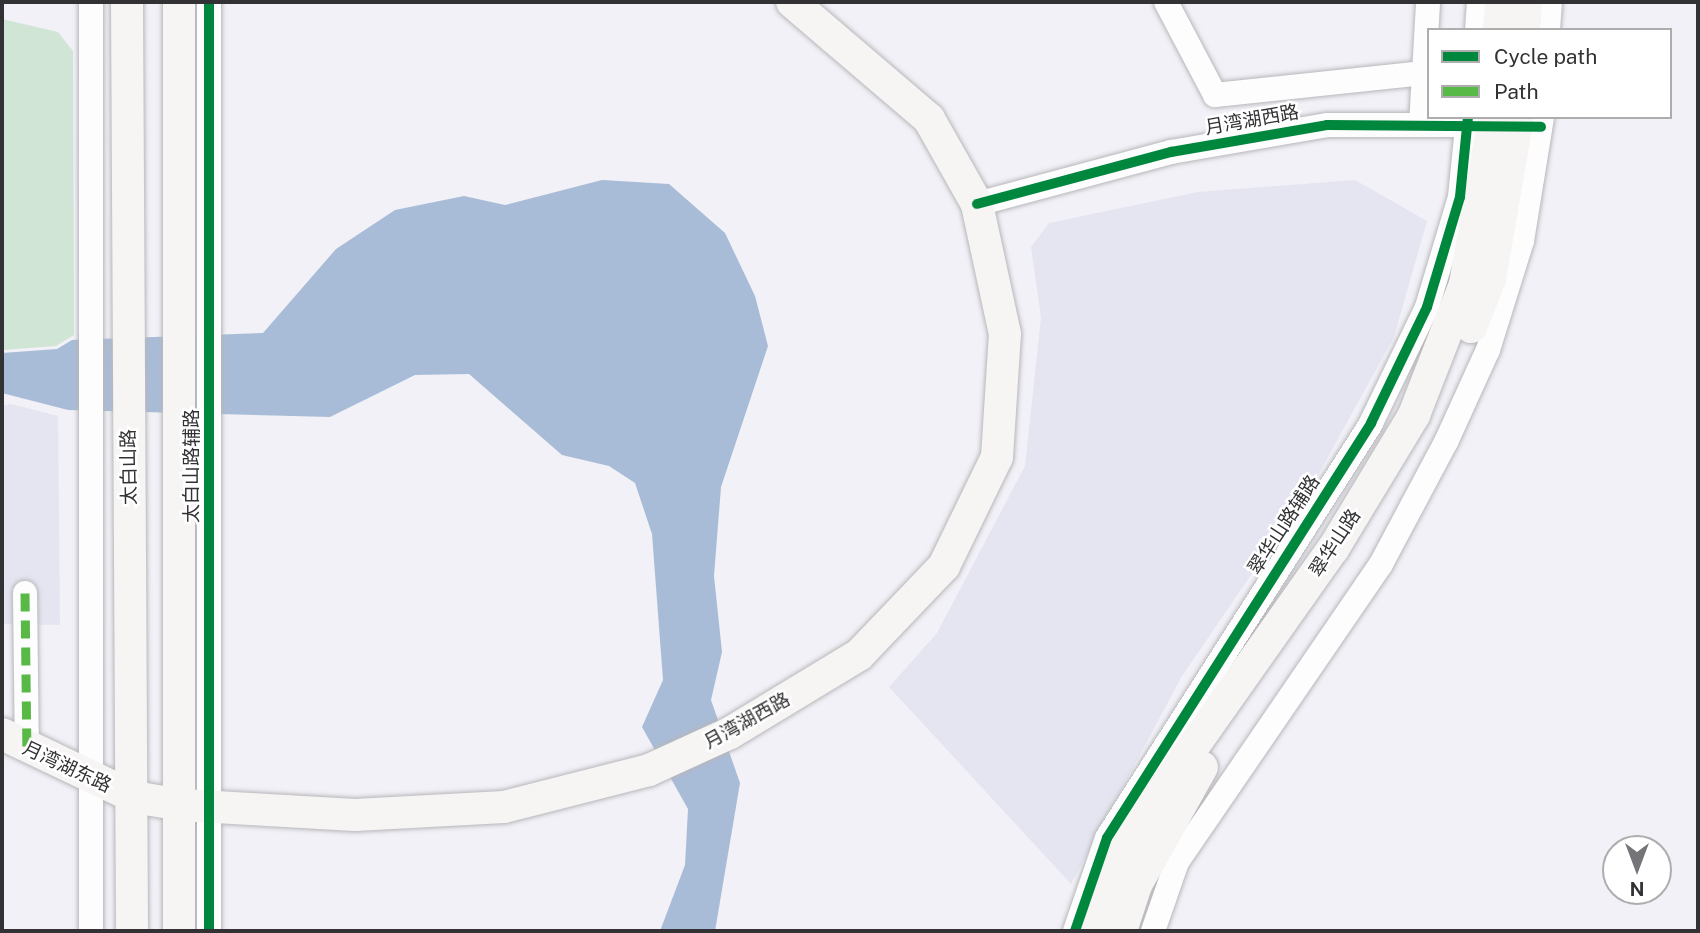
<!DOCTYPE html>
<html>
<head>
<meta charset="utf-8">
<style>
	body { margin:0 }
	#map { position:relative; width:1700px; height:933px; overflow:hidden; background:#f1f1f7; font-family:"Public Sans","Noto Sans SC",sans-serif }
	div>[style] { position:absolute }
	.built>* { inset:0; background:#e5e5f1 }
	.green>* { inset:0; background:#d1e5d7 }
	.water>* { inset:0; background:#a9bcd7 }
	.roads { filter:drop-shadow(0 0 2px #b7b7bb) drop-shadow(0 0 2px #b7b7bb) }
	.minor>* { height:24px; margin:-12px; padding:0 12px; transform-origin:12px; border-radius:12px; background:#fdfdfe }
	.major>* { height:32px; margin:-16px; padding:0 16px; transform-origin:16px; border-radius:16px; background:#f7f4f4 }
	.quiet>* { height:9px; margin-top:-4.5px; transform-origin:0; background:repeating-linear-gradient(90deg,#58b947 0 18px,transparent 0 27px) }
	.cycleway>* { height:10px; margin:-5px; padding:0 5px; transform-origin:5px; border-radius:5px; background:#00873e }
	span { translate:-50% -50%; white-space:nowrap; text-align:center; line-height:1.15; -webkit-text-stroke:5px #fff; paint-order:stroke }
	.street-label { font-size:19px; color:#323235 }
	.frame { position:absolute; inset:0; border:4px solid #323235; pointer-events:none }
	.legend { position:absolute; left:1427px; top:28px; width:245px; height:91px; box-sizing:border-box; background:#fff; border:2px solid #adadae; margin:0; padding:9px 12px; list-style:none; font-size:21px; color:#323235 }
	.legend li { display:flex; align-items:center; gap:14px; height:35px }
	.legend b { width:35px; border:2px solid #adadae }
	.north { position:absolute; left:1602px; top:835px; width:70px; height:70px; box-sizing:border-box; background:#fff; border:2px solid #adadae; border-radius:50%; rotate:180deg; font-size:19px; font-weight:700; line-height:28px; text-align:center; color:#323235 }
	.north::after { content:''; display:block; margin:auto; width:24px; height:32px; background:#757579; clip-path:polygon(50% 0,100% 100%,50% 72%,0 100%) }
</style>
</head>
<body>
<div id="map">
	<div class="built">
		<div style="clip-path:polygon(1355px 180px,1427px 221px,1394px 337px,1312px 486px,1182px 676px,1071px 884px,889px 687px,937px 633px,1025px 466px,1041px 318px,1031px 247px,1049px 223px,1198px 192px)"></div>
		<div style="clip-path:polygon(11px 404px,58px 416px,60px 625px,2px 624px,2px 406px)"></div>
	</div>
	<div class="green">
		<div style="clip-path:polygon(2px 19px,58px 32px,73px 51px,74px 335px,56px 346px,2px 350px)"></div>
	</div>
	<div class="water">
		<div style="clip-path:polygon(602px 180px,669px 184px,725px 233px,755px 296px,768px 346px,721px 487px,714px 576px,722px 652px,711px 700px,740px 783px,715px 931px,660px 931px,685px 865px,688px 809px,642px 727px,663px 680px,652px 534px,635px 483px,609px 466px,562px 455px,469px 374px,415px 375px,330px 417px,68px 410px,2px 393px,2px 353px,57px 349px,72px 340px,263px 333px,336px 249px,395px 210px,464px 196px,505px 205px)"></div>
	</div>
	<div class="roads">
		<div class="minor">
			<div style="left:1166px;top:2px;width:105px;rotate:62.2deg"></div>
			<div style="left:1215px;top:95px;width:210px;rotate:-6deg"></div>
			<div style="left:1477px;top:30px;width:28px;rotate:-86deg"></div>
			<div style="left:1548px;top:30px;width:28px;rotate:-86deg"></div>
			<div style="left:1421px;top:125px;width:123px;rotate:-86.7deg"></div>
			<div style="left:977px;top:204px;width:201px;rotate:-15deg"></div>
			<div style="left:1171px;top:152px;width:158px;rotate:-9.8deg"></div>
			<div style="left:1327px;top:125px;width:154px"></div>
			<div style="left:25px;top:593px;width:156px;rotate:89.3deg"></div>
			<div style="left:91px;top:931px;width:929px;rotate:-90deg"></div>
			<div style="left:209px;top:931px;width:929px;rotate:-90deg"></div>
			<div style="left:1075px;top:931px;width:98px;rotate:-71deg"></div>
			<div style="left:1107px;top:838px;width:492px;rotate:-57.5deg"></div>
			<div style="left:1371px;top:423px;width:129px;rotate:-64.2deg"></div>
			<div style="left:1427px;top:307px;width:115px;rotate:-73.3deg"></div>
			<div style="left:1460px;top:197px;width:80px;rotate:-84.3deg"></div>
			<div style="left:1153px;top:931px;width:73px;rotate:-70.8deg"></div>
			<div style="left:1177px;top:862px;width:361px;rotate:-55.6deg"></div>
			<div style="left:1381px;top:564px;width:138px;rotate:-62deg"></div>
			<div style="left:1446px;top:442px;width:101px;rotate:-65.5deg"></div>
			<div style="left:1488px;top:350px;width:114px;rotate:-72.7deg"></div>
			<div style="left:1522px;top:241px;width:126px;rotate:-80.8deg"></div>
		</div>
		<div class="major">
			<div style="left:127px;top:2px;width:929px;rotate:89.69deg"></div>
			<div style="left:179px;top:2px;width:929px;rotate:90deg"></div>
			<div style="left:1499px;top:30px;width:28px;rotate:-86deg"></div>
			<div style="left:1524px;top:30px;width:28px;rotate:-86deg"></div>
			<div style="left:1471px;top:327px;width:52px;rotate:-68.4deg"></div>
			<div style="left:1490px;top:279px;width:164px;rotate:-80.2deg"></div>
			<div style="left:2px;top:734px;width:146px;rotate:25.5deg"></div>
			<div style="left:134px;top:797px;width:48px;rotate:9.7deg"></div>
			<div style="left:181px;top:805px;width:174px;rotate:3.3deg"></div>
			<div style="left:355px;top:815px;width:149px;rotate:-3.1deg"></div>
			<div style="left:504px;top:807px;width:150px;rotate:-14.3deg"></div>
			<div style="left:649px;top:770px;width:89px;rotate:-24.6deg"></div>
			<div style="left:730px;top:733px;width:151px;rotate:-31.2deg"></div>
			<div style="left:859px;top:655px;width:123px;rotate:-46.3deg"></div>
			<div style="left:944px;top:566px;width:121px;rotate:-64.1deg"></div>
			<div style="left:997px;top:457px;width:123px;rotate:-86.3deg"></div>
			<div style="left:1005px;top:334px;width:133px;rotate:-102.2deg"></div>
			<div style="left:977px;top:204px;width:98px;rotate:-119.5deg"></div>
			<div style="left:929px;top:119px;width:180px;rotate:-139.5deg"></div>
			<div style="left:1093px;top:931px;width:107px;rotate:-68deg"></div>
			<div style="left:1133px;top:832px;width:347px;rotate:-54.8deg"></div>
			<div style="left:1333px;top:549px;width:157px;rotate:-58.8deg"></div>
			<div style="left:1414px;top:415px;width:141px;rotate:-68.7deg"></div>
			<div style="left:1465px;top:284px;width:169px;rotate:-80.1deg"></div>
			<div style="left:1121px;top:931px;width:48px;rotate:-71.9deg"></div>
			<div style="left:1136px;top:885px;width:135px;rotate:-60.8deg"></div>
		</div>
	</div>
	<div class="quiet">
		<div style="left:25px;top:593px;width:156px;rotate:89.3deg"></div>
	</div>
	<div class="cycleway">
		<div style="left:977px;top:204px;width:201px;rotate:-15deg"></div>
		<div style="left:1171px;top:152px;width:158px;rotate:-9.8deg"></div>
		<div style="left:1327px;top:125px;width:214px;rotate:0.5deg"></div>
		<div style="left:209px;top:931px;width:929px;rotate:-90deg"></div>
		<div style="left:1075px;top:931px;width:98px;rotate:-71deg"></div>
		<div style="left:1107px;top:838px;width:492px;rotate:-57.5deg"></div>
		<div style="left:1371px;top:423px;width:129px;rotate:-64.2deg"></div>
		<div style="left:1427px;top:307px;width:115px;rotate:-73.3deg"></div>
		<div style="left:1460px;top:197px;width:80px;rotate:-84.3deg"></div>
	</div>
	<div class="street-label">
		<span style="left:1252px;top:120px;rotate:-10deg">月湾湖西路</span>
		<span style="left:192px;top:466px;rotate:-90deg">太白山路辅路</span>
		<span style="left:129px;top:467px;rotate:-91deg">太白山路</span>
		<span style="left:1284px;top:525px;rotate:-57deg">翠华山路辅路</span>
		<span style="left:1335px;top:543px;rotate:-57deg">翠华山路</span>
		<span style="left:747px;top:721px;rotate:-29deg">月湾湖西路</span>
		<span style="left:67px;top:767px;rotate:25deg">月湾湖东路</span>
	</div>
	<div class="frame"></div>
	<ul class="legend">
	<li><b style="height:9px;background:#00873e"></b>Cycle path</li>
	<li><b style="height:9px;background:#58b947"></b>Path</li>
	</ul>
	<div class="north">N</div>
</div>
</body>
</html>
